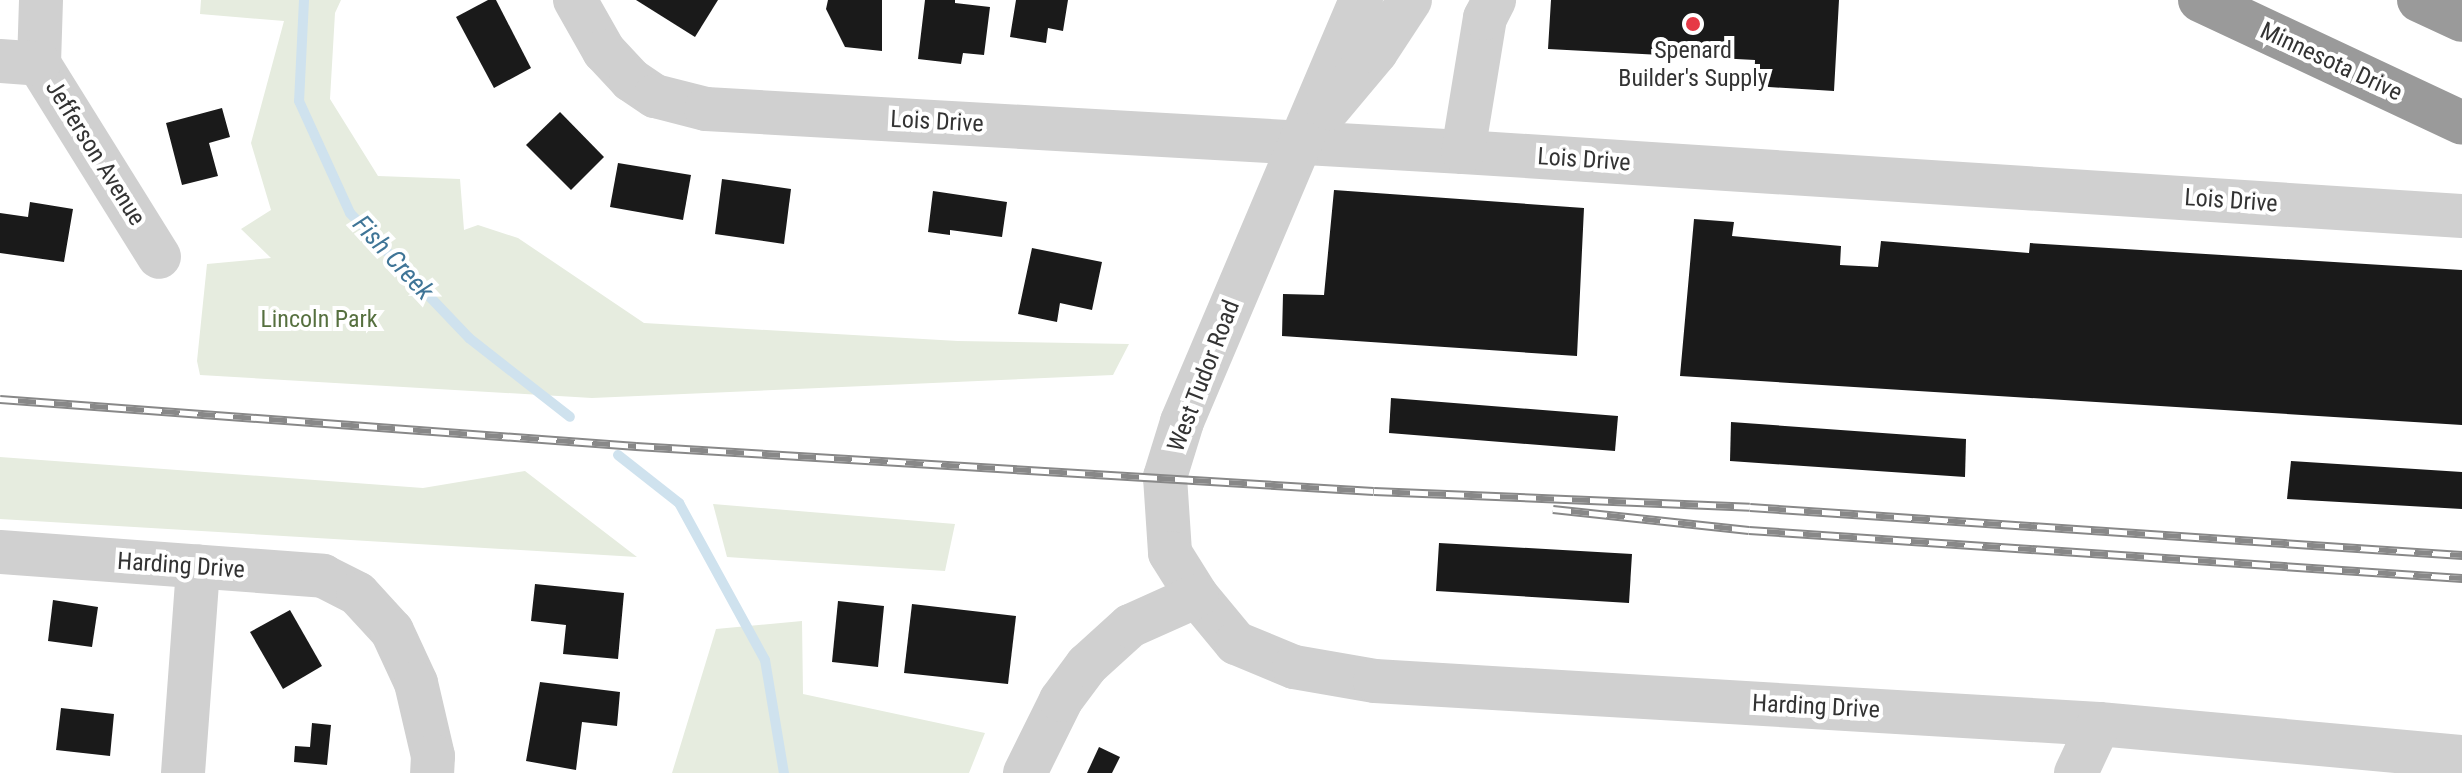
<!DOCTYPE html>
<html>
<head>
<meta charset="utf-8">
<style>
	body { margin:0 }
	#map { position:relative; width:2462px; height:773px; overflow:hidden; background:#fff; font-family:"Roboto Condensed",sans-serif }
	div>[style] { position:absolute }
	.green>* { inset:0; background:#e6ecdf }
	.stream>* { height:10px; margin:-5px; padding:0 5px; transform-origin:5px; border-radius:5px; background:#cfe2ee }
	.building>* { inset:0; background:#1a1a1a }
	.minor>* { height:44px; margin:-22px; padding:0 22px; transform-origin:22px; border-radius:22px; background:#d0d0d0 }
	.highway>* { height:44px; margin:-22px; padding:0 22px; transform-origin:22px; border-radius:22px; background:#9a9a9a }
	.rail>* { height:9px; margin-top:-4.5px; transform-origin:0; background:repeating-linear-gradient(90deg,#fff 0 18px,#888 0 36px); box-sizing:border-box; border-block:2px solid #888 }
	.dots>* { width:22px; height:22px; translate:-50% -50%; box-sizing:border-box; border:4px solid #fff; border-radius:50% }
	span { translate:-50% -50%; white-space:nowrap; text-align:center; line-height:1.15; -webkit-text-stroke:8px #fff; paint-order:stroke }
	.poi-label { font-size:24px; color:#333 }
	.street-label { font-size:24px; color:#333 }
	.park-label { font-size:24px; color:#56703f }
	.water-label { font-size:26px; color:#3f7597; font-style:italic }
</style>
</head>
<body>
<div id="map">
	<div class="green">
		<div style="clip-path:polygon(201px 0,341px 0,335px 13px,330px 99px,378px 176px,460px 179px,464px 230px,478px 225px,518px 238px,644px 323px,958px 341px,1129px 344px,1113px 375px,592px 398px,200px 375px,197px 361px,207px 264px,271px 258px,241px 229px,271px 210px,251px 143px,284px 21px,200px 14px)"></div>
		<div style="clip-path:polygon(0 457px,423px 488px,525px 471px,637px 557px,0 519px)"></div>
		<div style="clip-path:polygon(713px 504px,955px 524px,945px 571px,727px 557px)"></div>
		<div style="clip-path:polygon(802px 621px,803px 694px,985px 733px,969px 773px,672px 773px,716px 629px)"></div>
	</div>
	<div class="stream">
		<div style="left:304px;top:0;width:101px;rotate:92.8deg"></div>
		<div style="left:299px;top:101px;width:123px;rotate:65.5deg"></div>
		<div style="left:350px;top:213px;width:173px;rotate:46.4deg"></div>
		<div style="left:469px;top:338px;width:128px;rotate:38deg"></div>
		<div style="left:618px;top:455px;width:78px;rotate:38.2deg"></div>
		<div style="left:679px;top:503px;width:179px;rotate:61.3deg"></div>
		<div style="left:765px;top:660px;width:115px;rotate:80.5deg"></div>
	</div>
	<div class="building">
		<div style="clip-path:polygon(488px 0,496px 0,531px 68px,494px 88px,456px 17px)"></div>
		<div style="clip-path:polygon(636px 0,718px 0,695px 37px)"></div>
		<div style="clip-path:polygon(828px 0,882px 0,882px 51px,845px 47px,826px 9px)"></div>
		<div style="clip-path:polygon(925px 0,955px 0,955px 3px,990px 7px,984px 55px,963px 53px,961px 64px,918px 59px)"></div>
		<div style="clip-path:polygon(1016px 0,1068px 0,1063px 31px,1048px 28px,1046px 43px,1010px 37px)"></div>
		<div style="clip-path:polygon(1551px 0,1839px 0,1834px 91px,1754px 86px,1755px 60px,1548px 49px)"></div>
		<div style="clip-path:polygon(222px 108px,230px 137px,209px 143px,218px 176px,182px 185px,166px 123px)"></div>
		<div style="clip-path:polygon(560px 112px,604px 157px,571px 190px,526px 145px)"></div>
		<div style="clip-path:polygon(618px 163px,691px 175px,683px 220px,610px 207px)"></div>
		<div style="clip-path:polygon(722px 179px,791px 189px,784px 244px,715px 234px)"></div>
		<div style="clip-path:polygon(1334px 190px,1584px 208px,1577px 356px,1282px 336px,1283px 294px,1324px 295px)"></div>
		<div style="clip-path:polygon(933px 191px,1007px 202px,1002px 237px,950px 230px,950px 235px,928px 232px)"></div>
		<div style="clip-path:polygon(30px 202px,73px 209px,64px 262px,0 253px,0 213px,28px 217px)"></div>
		<div style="clip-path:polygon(1694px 219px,1734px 222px,1732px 236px,1841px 246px,1840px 265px,1878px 267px,1881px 241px,2029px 253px,2030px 243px,2462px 270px,2462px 425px,1680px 376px)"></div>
		<div style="clip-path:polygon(1032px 248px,1102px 262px,1092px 310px,1060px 303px,1057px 322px,1018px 314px)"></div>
		<div style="clip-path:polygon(1391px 398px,1618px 416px,1615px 451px,1389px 433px)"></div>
		<div style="clip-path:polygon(1731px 422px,1966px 439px,1965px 477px,1730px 461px)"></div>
		<div style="clip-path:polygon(2291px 461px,2462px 472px,2462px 509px,2287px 499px)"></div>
		<div style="clip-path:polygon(1439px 543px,1632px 554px,1629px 603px,1436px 591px)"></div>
		<div style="clip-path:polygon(535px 584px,624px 593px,618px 659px,563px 654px,566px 625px,531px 621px)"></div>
		<div style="clip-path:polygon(53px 600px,98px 607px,92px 647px,48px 641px)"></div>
		<div style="clip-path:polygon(838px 601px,884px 606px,878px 667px,832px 662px)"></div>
		<div style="clip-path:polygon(912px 604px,1016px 616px,1008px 684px,904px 673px)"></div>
		<div style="clip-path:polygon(290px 610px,322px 666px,283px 689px,250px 632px)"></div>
		<div style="clip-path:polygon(540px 682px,620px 692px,617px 726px,582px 722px,576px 770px,526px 761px)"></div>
		<div style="clip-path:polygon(61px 708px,114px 714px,110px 756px,56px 750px)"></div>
		<div style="clip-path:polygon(312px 723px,331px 725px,327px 765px,294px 762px,295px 746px,310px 747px)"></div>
		<div style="clip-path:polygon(1099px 747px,1120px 757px,1112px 773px,1087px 773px)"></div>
	</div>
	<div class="minor">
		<div style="left:41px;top:0;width:64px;rotate:91.8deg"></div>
		<div style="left:39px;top:64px;width:227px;rotate:58.1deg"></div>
		<div style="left:575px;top:0;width:59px;rotate:60.4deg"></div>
		<div style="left:604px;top:51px;width:40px;rotate:47deg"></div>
		<div style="left:631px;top:80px;width:29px;rotate:34deg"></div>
		<div style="left:655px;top:96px;width:53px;rotate:14.3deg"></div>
		<div style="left:706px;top:109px;width:758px;rotate:3.25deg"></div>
		<div style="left:1463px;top:152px;width:1001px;rotate:3.67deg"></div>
		<div style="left:1361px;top:0;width:458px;rotate:113deg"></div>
		<div style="left:1182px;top:422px;width:58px;rotate:107.2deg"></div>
		<div style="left:1165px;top:477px;width:76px;rotate:86.2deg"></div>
		<div style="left:1170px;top:553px;width:51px;rotate:57.9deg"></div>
		<div style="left:1197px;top:596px;width:61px;rotate:50.3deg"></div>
		<div style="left:1236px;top:643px;width:63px;rotate:22.5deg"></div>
		<div style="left:1294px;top:667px;width:82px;rotate:9.8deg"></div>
		<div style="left:1375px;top:681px;width:725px;rotate:3.4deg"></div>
		<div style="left:2099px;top:724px;width:364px;rotate:5.2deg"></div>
		<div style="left:0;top:61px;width:39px;rotate:4deg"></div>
		<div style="left:1329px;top:108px;width:73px;rotate:-50deg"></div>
		<div style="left:1376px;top:52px;width:62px;rotate:-56.8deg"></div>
		<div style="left:1463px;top:152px;width:136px;rotate:-80.7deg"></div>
		<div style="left:1485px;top:18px;width:20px;rotate:-63deg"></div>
		<div style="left:0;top:552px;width:324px;rotate:4.2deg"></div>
		<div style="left:323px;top:576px;width:39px;rotate:27deg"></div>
		<div style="left:358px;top:594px;width:50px;rotate:47.4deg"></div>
		<div style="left:392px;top:631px;width:57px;rotate:65.2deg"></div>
		<div style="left:416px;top:683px;width:75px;rotate:76.9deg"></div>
		<div style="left:433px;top:756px;width:17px;rotate:93deg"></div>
		<div style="left:183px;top:773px;width:207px;rotate:-85.8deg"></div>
		<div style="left:1025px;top:773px;width:81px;rotate:-63.7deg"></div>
		<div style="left:1061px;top:700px;width:44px;rotate:-53.4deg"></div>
		<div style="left:1087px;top:665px;width:58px;rotate:-42.2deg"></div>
		<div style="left:1130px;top:626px;width:73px;rotate:-24.1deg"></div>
		<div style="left:2076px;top:773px;width:54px;rotate:-64.9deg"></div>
	</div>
	<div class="highway">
		<div style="left:2200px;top:0;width:289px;rotate:25.1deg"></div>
		<div style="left:2419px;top:0;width:47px;rotate:24.9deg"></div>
	</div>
	<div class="rail">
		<div style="left:0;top:399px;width:638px;rotate:4.23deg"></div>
		<div style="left:636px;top:446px;width:739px;rotate:3.49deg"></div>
		<div style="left:1374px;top:491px;width:376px;rotate:2.4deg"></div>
		<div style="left:1750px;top:507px;width:714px;rotate:3.86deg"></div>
		<div style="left:1553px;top:509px;width:197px;rotate:6.1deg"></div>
		<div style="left:1749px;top:530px;width:715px;rotate:3.85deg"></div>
	</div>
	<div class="dots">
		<div style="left:1693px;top:24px;background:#e63946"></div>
	</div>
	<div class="poi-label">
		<span style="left:1693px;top:65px">Spenard<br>Builder's Supply</span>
	</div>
	<div class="street-label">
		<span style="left:2331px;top:62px;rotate:25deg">Minnesota Drive</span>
		<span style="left:937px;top:122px;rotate:3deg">Lois Drive</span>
		<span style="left:95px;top:153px;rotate:58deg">Jefferson Avenue</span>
		<span style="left:1584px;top:160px;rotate:4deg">Lois Drive</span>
		<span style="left:2231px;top:201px;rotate:4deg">Lois Drive</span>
		<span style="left:1204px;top:376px;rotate:-69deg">West Tudor Road</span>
		<span style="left:181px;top:566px;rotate:4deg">Harding Drive</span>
		<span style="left:1816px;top:707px;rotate:3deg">Harding Drive</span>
	</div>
	<div class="park-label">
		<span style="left:319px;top:320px">Lincoln Park</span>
	</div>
	<div class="water-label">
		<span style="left:393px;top:258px;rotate:47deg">Fish Creek</span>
	</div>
</div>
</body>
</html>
